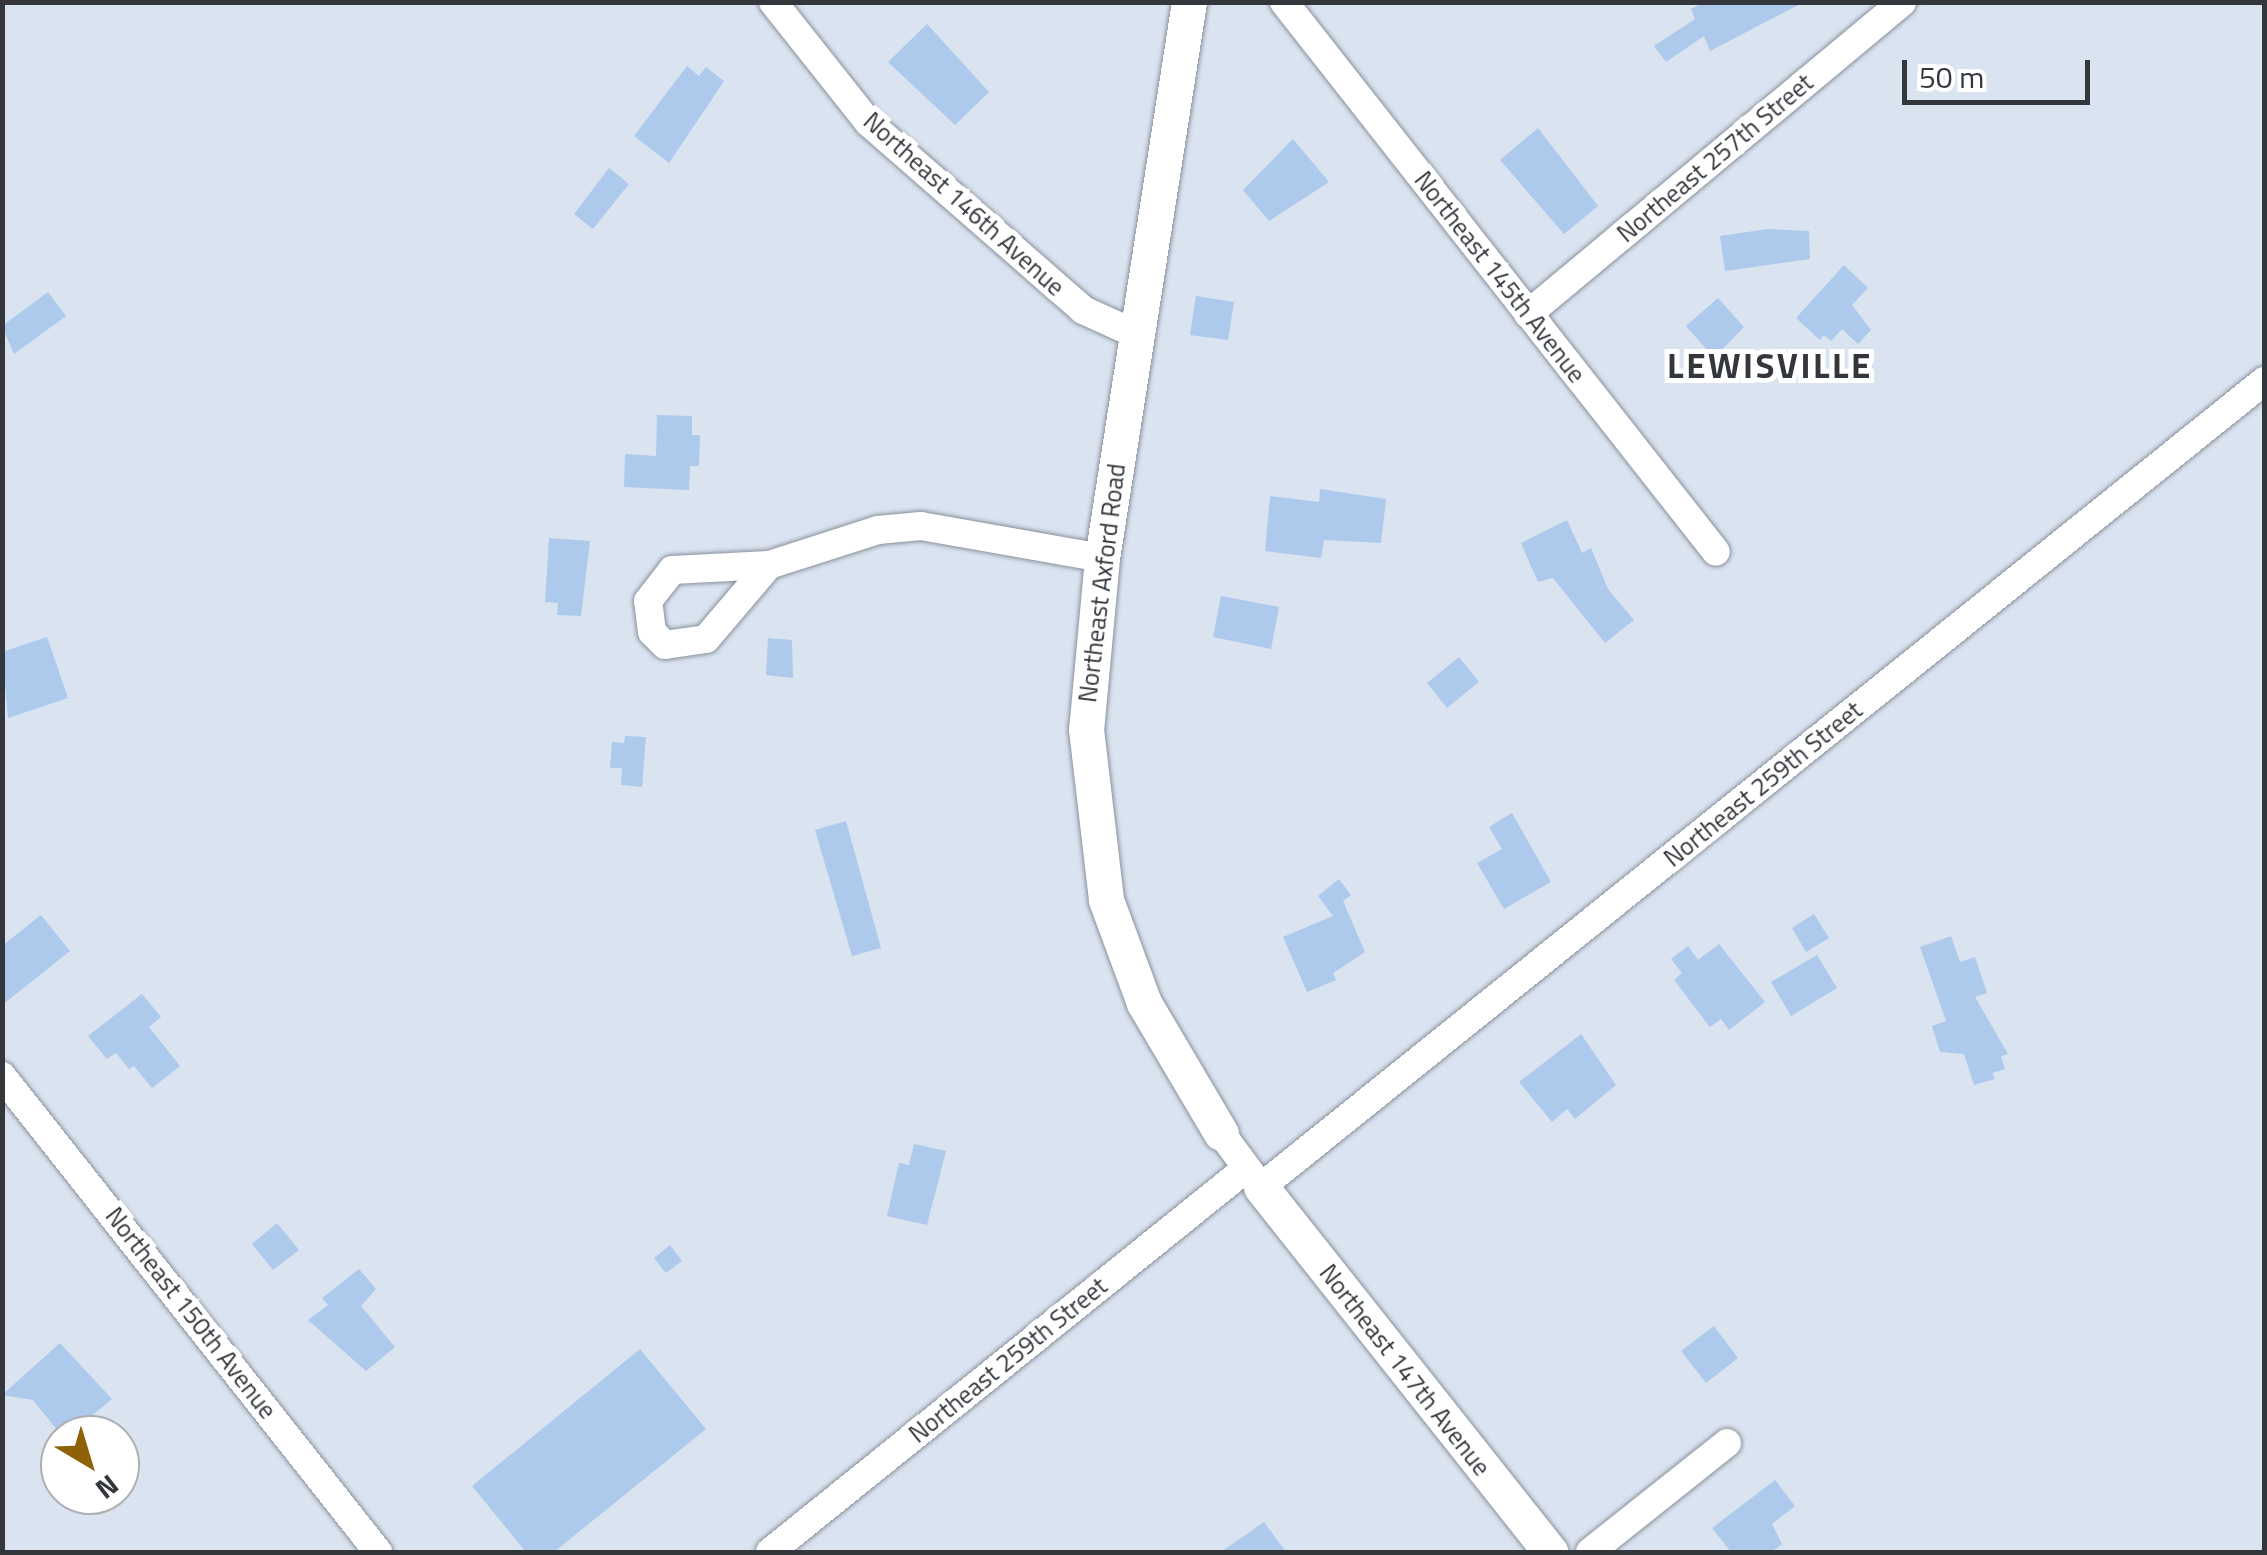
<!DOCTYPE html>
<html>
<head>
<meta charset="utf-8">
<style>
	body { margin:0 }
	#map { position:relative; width:2267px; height:1555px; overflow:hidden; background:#dae3f0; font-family:"Titillium Web",sans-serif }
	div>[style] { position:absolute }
	.building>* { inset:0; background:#adc9ec }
	.roads { filter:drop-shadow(0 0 2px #88919c) drop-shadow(0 0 2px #88919c) }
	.minor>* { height:28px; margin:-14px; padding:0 14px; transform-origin:14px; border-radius:14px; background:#fff }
	.major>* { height:35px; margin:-17.5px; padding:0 17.5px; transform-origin:17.5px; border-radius:17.5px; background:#fff }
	span { translate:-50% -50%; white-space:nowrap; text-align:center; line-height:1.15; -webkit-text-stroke:10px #fff; paint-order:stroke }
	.street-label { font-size:25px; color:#33373c }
	.district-label { font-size:35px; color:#33373c; font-weight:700; letter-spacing:2.5px }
	.frame { position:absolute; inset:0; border:5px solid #33373c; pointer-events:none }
	.north { position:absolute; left:40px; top:1415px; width:100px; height:100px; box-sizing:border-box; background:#fff; border:2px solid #adafb1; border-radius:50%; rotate:142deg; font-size:28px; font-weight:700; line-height:40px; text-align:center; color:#33373c }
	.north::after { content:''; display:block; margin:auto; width:35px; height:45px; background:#8e6207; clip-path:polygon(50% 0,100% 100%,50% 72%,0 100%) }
	.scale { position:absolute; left:1902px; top:60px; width:188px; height:45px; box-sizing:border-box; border:5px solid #33373c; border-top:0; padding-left:12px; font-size:30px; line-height:35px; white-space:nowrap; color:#33373c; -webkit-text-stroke:8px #fff; paint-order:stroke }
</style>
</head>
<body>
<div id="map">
	<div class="building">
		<div style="clip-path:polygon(1705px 2px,1804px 2px,1710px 51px,1704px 36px,1666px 62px,1654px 46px,1695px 19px,1691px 9px)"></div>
		<div style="clip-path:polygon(927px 24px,989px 92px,955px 125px,888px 62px)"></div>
		<div style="clip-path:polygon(687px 66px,699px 76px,706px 67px,724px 81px,669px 163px,634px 136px)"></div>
		<div style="clip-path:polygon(1538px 128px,1598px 206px,1564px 234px,1500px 160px)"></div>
		<div style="clip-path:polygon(1293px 139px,1329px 182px,1269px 221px,1243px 190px)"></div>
		<div style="clip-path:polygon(609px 168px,629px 184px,593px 229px,574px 214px)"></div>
		<div style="clip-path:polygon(1768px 229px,1809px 231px,1810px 259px,1725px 271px,1720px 236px)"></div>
		<div style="clip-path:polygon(1844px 265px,1868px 288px,1852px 305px,1871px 330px,1858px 344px,1842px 329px,1831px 341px,1824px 335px,1820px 340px,1796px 318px)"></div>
		<div style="clip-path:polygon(48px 292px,66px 316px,14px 354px,2px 326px)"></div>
		<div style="clip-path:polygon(1196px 296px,1234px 302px,1228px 340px,1190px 335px)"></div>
		<div style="clip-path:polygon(1718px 298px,1744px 327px,1714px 358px,1686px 326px)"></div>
		<div style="clip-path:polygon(657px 415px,692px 416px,692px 435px,700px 435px,699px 466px,690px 466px,689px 490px,624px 487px,625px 454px,656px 456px)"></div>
		<div style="clip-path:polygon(1320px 489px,1386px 499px,1381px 543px,1324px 540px,1321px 558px,1265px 551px,1270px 496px,1319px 502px)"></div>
		<div style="clip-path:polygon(1567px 520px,1582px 553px,1591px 548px,1608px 589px,1634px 620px,1605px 643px,1553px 578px,1538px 582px,1521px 543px)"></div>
		<div style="clip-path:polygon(549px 538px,590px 541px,581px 616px,557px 615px,558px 603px,545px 602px)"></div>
		<div style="clip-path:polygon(1221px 596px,1279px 607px,1271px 649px,1213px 637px)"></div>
		<div style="clip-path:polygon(47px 637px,68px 698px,8px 718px,2px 652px)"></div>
		<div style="clip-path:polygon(768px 638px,792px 640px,793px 678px,766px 675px)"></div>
		<div style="clip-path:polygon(1459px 657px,1479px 682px,1447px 708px,1427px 683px)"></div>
		<div style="clip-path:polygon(625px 736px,646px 737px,642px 787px,621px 785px,622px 768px,610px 768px,612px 742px,624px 743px)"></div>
		<div style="clip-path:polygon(1512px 813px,1551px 882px,1504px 909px,1477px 863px,1502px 849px,1489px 827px)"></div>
		<div style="clip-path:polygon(846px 821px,881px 948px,852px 956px,815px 830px)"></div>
		<div style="clip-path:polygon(1339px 879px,1351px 895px,1343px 901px,1365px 952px,1333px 973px,1336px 980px,1307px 992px,1283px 937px,1333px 916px,1318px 896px)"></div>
		<div style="clip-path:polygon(1814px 914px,1829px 938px,1806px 952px,1792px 928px)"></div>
		<div style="clip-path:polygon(41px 915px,70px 951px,2px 1005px,2px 946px)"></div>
		<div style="clip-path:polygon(1951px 936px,1960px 962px,1975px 957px,1987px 993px,1975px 997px,2008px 1054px,2001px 1056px,2005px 1069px,1992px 1073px,1995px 1079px,1974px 1085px,1964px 1054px,1940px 1052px,1932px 1026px,1946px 1021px,1920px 947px)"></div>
		<div style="clip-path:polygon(1719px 944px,1765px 1002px,1729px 1030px,1721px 1019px,1710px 1027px,1674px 980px,1682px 973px,1671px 959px,1688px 946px,1698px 960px)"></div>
		<div style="clip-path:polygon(1817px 955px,1837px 988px,1791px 1016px,1771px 982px)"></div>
		<div style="clip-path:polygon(142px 994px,161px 1017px,149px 1027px,180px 1066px,152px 1088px,134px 1066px,129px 1069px,116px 1053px,107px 1059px,88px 1036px)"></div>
		<div style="clip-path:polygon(1581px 1034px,1616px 1085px,1575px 1119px,1567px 1109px,1552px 1122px,1519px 1082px)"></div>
		<div style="clip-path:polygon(914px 1144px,946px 1151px,927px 1225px,887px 1216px,899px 1163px,909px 1165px)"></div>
		<div style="clip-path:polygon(277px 1223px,299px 1250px,273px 1270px,252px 1244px)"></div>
		<div style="clip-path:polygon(670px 1245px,682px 1261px,666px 1273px,654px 1258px)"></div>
		<div style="clip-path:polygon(359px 1269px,376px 1289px,361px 1306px,395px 1347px,366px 1371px,308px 1320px,328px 1305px,322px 1298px)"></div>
		<div style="clip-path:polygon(1714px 1326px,1738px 1358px,1706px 1383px,1681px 1351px)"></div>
		<div style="clip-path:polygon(60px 1343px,112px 1399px,76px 1429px,70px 1422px,58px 1431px,33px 1400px,2px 1395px)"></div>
		<div style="clip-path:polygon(640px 1349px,706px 1429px,554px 1552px,526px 1552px,472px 1486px)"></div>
		<div style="clip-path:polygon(1775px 1480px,1795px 1506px,1772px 1524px,1782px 1544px,1771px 1552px,1731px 1552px,1712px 1528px)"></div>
		<div style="clip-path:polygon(1264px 1522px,1286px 1552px,1221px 1552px)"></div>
	</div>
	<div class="roads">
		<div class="minor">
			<div style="left:773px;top:2px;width:154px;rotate:51.6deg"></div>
			<div style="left:869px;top:123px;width:284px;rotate:41.1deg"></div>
			<div style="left:1083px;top:310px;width:58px;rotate:24.4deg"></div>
			<div style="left:1284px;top:2px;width:699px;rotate:51.85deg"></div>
			<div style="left:1528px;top:314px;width:487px;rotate:-39.8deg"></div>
			<div style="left:769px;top:565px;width:97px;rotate:130.4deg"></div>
			<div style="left:706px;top:639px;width:41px;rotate:171.7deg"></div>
			<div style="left:665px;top:645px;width:18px;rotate:-135deg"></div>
			<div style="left:652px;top:632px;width:31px;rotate:-97deg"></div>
			<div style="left:648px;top:601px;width:39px;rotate:-52deg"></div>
			<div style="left:672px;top:570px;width:97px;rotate:-3deg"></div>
			<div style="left:769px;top:565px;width:114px;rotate:-17.8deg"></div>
			<div style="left:878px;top:530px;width:43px;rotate:-5.3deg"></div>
			<div style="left:921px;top:526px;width:184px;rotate:10deg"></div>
			<div style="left:2px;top:1076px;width:607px;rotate:51.69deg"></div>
			<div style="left:1221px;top:1133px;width:67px;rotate:53.5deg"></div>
			<div style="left:1261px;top:1187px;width:1287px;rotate:-38.78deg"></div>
			<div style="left:770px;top:1552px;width:612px;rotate:-38.84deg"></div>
			<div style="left:1590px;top:1552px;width:175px;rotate:-38.5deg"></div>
		</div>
		<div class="major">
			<div style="left:1189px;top:2px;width:563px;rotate:98.89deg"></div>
			<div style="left:1102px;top:558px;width:172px;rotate:95.3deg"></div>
			<div style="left:1086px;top:729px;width:172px;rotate:83.3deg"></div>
			<div style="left:1106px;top:900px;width:110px;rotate:69.7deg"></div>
			<div style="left:1144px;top:1003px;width:151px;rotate:59.4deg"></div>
			<div style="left:1261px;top:1187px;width:466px;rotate:51.6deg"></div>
		</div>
	</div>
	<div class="street-label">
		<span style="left:1715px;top:158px;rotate:-40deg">Northeast 257th Street</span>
		<span style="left:964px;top:204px;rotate:42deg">Northeast 146th Avenue</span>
		<span style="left:1500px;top:277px;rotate:52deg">Northeast 145th Avenue</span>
		<span style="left:1102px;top:583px;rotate:-83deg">Northeast Axford Road</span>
		<span style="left:1763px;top:784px;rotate:-39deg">Northeast 259th Street</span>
		<span style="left:191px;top:1313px;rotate:52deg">Northeast 150th Avenue</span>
		<span style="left:1008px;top:1360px;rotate:-39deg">Northeast 259th Street</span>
		<span style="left:1405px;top:1370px;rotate:52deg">Northeast 147th Avenue</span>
	</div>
	<div class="district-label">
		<span style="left:1770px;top:365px">LEWISVILLE</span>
	</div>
	<div class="frame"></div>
	<div class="north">N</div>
	<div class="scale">50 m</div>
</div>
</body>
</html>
